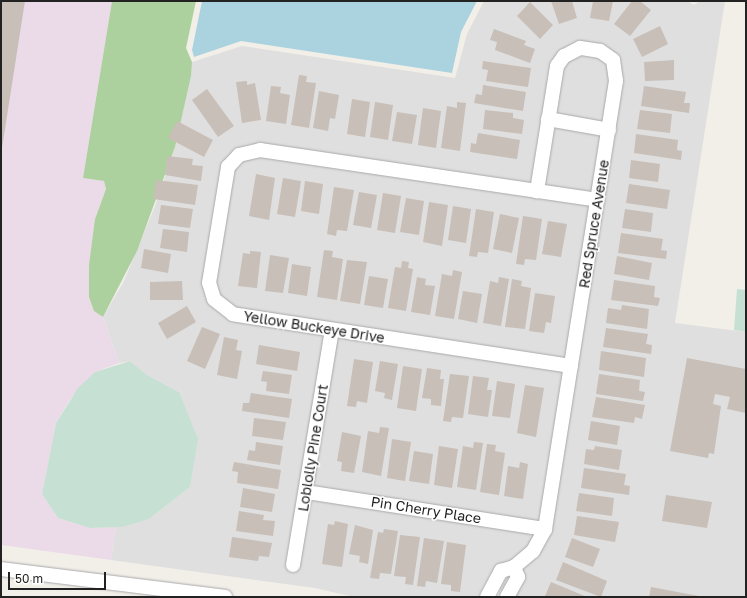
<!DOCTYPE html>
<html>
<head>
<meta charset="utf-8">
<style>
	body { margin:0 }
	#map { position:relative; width:747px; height:598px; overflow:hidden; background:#f2efe9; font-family:"Golos Text",sans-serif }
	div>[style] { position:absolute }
	.residential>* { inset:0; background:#e0dfdf }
	.industrial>* { inset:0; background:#ebdbe8 }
	.forest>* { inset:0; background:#add19e }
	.wetland>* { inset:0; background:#c6e0d4 }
	.water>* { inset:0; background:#aad3df }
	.building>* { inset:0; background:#c7bfb8 }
	.roads { filter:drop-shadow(0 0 1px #a9a9a9) drop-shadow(0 0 1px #a9a9a9) }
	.minor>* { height:14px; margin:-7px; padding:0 7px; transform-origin:7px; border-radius:7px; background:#fff }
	span { translate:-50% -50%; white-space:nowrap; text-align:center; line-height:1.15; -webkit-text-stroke:3px #fff; paint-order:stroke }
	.street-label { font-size:14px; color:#222 }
	.frame { position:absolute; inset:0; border:2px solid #222; pointer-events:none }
	.scale { position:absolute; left:8px; top:572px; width:98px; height:18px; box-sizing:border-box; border:2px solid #222; border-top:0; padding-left:5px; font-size:12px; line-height:14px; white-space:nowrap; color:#222; -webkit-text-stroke:3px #fff; paint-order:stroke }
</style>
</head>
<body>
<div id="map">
	<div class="residential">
		<div style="clip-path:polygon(484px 1px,687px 1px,694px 5px,700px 1px,725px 1px,675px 323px,746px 332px,746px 597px,515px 597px,486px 582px,478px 597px,354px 597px,315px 588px,111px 560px,116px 527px,149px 519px,190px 487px,179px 392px,147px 375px,130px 361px,119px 363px,103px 317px,124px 281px,155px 206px,175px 147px,192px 62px,242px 46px,455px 78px,467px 34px)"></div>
	</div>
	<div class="industrial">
		<div style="clip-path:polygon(1px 1px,112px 1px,83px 178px,104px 181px,106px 189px,95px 219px,94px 311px,103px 317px,119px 363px,95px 372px,69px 401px,56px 423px,42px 494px,58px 518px,90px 528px,116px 527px,111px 560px,1px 545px)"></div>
	</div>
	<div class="forest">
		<div style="clip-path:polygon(112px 1px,196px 1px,186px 48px,192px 62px,191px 76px,175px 147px,137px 251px,103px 317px,94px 311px,89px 297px,89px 265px,95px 219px,106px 189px,104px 181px,83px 178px)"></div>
	</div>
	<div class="wetland">
		<div style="clip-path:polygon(737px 289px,746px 290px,746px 332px,734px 330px)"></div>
		<div style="clip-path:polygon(130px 361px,147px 375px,179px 392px,198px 439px,190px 487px,149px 519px,122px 527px,90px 528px,58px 518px,42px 494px,56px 423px,78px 388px,95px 372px)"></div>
	</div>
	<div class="water">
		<div style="clip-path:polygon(202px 1px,477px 1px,461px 32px,452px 73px,241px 41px,194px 57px,192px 50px)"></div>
	</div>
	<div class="building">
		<div style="clip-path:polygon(1px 1px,25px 1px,2px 148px,1px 148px)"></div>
		<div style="clip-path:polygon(551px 1px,572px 1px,577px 18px,559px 24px)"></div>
		<div style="clip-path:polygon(593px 1px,613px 1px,609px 21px,590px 18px)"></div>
		<div style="clip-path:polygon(632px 1px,640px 1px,651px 10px,630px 36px,614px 24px)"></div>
		<div style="clip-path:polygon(530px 2px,553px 25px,540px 39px,517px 16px)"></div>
		<div style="clip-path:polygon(660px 26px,668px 44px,642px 57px,633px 39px)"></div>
		<div style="clip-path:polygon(494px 29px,526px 41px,524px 45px,535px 49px,530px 63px,495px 50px,497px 42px,490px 40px)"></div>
		<div style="clip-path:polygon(674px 60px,674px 80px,645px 81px,644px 62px)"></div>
		<div style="clip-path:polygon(483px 61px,531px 68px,528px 87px,486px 81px,488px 70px,482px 69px)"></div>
		<div style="clip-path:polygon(299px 75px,307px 76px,306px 82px,316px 83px,309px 128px,291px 125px)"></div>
		<div style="clip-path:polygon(247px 81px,247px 85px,255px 83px,261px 120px,242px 123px,236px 82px)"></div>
		<div style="clip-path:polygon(483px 85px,526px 92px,523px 111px,474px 103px,476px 94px,482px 95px)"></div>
		<div style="clip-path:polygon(271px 86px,281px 87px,280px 93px,290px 95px,286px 124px,266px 121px)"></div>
		<div style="clip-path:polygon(644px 86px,686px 92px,684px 103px,690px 103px,689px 113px,641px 106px)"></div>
		<div style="clip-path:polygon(207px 89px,234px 126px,218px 137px,192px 100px)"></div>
		<div style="clip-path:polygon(319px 91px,339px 95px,335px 119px,330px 118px,328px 131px,313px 128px)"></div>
		<div style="clip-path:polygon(352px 99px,370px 102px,365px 137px,347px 134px)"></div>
		<div style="clip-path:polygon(375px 102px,393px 105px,388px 140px,370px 137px)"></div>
		<div style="clip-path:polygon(457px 102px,466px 103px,460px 151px,441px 148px,447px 106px,457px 108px)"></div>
		<div style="clip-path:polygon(423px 108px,441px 111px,436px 148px,418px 145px)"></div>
		<div style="clip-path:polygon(485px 110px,513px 113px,513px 118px,524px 120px,522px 134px,483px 129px)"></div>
		<div style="clip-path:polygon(640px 110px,672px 114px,670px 133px,637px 129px)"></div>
		<div style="clip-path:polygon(397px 112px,417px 115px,412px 144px,392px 141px)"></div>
		<div style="clip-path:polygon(177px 121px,213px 140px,204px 157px,168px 138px)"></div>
		<div style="clip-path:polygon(478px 133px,520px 140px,517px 159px,470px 152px,471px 143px,476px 144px)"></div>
		<div style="clip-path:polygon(636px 134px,678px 140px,677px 150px,682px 151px,681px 160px,634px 153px)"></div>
		<div style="clip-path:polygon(167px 156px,193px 159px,192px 165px,203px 166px,201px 181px,165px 175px)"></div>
		<div style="clip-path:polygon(631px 160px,660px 164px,658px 182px,629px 178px)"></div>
		<div style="clip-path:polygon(256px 174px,275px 178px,269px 220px,249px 216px)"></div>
		<div style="clip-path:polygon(283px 178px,301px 181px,295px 217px,277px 214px)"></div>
		<div style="clip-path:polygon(156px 180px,198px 185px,195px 205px,153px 199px)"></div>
		<div style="clip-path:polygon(305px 181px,323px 184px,319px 214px,301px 211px)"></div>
		<div style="clip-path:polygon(629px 184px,670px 190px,667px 209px,626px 203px)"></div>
		<div style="clip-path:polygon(334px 187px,354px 190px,347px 231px,337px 230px,336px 236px,327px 234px)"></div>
		<div style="clip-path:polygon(359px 192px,377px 195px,371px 228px,353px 225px)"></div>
		<div style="clip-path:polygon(383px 193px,401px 196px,395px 233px,377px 230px)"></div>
		<div style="clip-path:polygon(406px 198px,424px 201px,419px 235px,400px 232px)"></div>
		<div style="clip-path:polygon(429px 202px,448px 205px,442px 246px,423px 242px)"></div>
		<div style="clip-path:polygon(161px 205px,193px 209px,190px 228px,158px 224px)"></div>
		<div style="clip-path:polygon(453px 206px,471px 209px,466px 243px,448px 240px)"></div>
		<div style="clip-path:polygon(476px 209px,494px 212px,488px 253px,478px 252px,477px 257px,469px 256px)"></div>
		<div style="clip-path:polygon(625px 209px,653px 213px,651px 232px,622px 228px)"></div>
		<div style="clip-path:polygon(500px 214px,519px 218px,512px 253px,493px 249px)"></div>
		<div style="clip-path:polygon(523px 216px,542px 219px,536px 260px,525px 259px,524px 265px,516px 264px)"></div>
		<div style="clip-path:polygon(548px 221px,567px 224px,561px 257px,542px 254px)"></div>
		<div style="clip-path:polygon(163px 229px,189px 232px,187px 252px,160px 248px)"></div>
		<div style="clip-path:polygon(621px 233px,663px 239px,661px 250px,667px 251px,666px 259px,618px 253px)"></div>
		<div style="clip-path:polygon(144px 249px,171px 254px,168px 273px,141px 268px)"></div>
		<div style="clip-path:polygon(324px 250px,333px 251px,332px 257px,343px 259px,337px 300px,317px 297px)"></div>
		<div style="clip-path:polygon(250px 251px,261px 252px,257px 288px,238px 286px,243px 253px,250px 254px)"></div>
		<div style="clip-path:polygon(270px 255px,289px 258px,283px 293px,265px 291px)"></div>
		<div style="clip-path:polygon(617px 256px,652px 263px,649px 280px,614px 274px)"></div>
		<div style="clip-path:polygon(347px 260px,367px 262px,360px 304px,340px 301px)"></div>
		<div style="clip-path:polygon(402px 261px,409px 262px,408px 268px,413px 269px,406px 311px,388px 308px,395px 267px,401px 268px)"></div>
		<div style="clip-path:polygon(292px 264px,311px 267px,307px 296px,288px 293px)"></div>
		<div style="clip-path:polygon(453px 270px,462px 272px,454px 319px,435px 316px,442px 274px,452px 276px)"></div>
		<div style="clip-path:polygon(369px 276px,388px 279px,383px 308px,364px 305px)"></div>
		<div style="clip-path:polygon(417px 277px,426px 279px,425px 285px,435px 286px,430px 315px,411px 312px)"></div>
		<div style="clip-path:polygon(499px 277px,509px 279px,501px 326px,483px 323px,490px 281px,498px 283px)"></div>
		<div style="clip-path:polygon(512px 279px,522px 281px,521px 286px,531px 288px,525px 329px,505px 327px)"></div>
		<div style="clip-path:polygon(614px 280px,655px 286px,654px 297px,660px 298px,658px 306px,611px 300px)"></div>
		<div style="clip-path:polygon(182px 281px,183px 300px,150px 300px,150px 282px)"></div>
		<div style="clip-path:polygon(463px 291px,482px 294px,477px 323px,458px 319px)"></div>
		<div style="clip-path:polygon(535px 293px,555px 296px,551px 323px,546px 322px,544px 333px,529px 331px)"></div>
		<div style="clip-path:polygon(622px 305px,649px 309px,647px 329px,606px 323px,608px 308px,621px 310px)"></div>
		<div style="clip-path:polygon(187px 306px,196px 322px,167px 339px,158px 323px)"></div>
		<div style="clip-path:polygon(202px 327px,220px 334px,205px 369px,187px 361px)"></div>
		<div style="clip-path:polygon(606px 328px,648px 334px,646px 344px,652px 345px,651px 354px,603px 347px)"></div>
		<div style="clip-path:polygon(224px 337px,238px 340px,236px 350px,242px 351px,237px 379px,217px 375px)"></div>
		<div style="clip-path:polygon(259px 345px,300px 352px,297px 371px,256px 364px)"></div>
		<div style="clip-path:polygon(601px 351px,646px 358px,644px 377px,599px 370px)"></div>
		<div style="clip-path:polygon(687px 358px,746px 369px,746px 413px,727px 409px,730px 397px,715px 394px,713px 404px,721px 406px,714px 454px,709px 453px,708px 458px,670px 451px)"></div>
		<div style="clip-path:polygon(354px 359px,373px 362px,367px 403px,357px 401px,356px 407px,347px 406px)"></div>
		<div style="clip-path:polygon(380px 361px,398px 364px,392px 400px,384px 398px,385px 393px,375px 391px)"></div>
		<div style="clip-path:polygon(403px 366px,422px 369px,416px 411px,397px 408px)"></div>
		<div style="clip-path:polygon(427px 368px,441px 370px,440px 379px,444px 379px,441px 406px,431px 405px,431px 399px,422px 398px)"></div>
		<div style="clip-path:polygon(263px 371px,292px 375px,289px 394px,266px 391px,267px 382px,261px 381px)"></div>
		<div style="clip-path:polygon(450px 374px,469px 376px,463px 418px,452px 417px,451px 422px,443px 421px)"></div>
		<div style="clip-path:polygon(599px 374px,640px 380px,639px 391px,645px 392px,643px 401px,596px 394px)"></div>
		<div style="clip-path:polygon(473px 376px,489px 378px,487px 390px,492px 390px,488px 417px,468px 414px)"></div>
		<div style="clip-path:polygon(497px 381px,515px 384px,510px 418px,492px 416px)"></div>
		<div style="clip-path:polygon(525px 385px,544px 388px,536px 437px,517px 433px)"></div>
		<div style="clip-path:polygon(251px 393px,292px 399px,289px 418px,242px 411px,243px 403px,249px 403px)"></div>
		<div style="clip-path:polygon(596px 397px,645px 405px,642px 419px,635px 417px,634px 423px,592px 417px)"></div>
		<div style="clip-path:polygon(254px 418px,286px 422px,283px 440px,252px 436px)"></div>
		<div style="clip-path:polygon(591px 421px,620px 426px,617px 445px,588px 440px)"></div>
		<div style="clip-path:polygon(380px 427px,389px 428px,381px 476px,362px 472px,368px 431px,379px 433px)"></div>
		<div style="clip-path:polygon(342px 432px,361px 436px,354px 473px,341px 471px,342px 462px,337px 461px)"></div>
		<div style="clip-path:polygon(392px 439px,411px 442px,405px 481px,387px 478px)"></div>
		<div style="clip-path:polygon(256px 442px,283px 446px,280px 465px,247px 460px,249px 450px,255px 451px)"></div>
		<div style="clip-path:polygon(474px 442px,483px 443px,476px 490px,457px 487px,463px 446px,473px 448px)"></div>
		<div style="clip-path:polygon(487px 444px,496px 445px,495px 451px,505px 453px,499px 495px,480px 492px)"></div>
		<div style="clip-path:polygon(439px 446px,458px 449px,452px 488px,434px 485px)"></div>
		<div style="clip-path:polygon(595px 446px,622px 450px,619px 470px,584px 464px,586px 449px,594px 450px)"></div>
		<div style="clip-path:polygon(414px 451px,433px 454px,429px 484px,409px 481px)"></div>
		<div style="clip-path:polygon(234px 462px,281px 470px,278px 489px,237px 483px,238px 472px,232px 471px)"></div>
		<div style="clip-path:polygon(520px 462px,528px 464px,523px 499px,504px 496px,508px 466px,519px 468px)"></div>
		<div style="clip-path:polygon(584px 468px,626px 474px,624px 485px,630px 486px,629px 495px,581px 488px)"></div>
		<div style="clip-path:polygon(243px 488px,275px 494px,272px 512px,240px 507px)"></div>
		<div style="clip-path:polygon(579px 493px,614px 498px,612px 516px,576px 511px)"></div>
		<div style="clip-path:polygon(666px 495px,712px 502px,707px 528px,662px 521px)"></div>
		<div style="clip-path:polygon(239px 511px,264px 515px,263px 520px,275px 521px,273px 536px,236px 531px)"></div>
		<div style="clip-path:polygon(577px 516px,619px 522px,615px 542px,574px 535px)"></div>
		<div style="clip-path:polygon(335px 521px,348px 524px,342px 567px,322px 564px,328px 524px,334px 525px)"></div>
		<div style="clip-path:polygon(355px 525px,373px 530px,368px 564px,359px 562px,360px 556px,349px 554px)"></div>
		<div style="clip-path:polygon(384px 529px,398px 531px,391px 574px,380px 573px,379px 579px,370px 578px,378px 532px,383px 533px)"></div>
		<div style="clip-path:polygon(400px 535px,420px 537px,413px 585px,405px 584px,406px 577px,394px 576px)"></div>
		<div style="clip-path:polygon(232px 537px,272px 543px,269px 557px,259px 556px,258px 561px,229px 557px)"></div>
		<div style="clip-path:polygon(424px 538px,444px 541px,437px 583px,426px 581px,425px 587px,417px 586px)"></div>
		<div style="clip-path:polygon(572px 538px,600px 549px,593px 567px,565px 557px)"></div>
		<div style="clip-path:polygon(447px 542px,466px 545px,460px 592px,451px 591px,451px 585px,441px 584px)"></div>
		<div style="clip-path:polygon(563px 562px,607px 581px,601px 597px,556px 580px)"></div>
		<div style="clip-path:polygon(551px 582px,587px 597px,545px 596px)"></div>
		<div style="clip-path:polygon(651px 587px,699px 596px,699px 597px,649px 597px)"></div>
	</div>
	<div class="roads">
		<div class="minor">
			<div style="left:548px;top:119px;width:62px;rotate:10.2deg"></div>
			<div style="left:571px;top:366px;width:342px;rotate:-171.3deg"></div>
			<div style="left:233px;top:314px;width:24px;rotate:-142deg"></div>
			<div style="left:214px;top:299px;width:17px;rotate:-107deg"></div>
			<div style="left:209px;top:283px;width:118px;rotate:-80.7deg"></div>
			<div style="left:228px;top:167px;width:16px;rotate:-47deg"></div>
			<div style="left:239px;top:155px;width:22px;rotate:-13deg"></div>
			<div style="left:260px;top:150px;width:341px;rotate:8.4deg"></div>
			<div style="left:306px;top:492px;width:242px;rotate:8.8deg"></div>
			<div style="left:293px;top:565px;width:238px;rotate:-80.6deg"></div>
			<div style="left:1px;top:569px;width:226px;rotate:7.1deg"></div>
			<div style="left:487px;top:597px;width:30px;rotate:-62deg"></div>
			<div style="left:501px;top:571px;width:14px;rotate:-17deg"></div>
			<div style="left:514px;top:567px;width:25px;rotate:-40deg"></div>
			<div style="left:533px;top:551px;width:25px;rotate:-61deg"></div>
			<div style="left:545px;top:529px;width:454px;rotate:-81deg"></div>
			<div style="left:616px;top:81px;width:21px;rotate:-98deg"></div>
			<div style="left:613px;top:60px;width:16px;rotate:-145deg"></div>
			<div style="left:600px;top:51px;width:20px;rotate:-171deg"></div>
			<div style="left:580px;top:48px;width:18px;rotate:153deg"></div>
			<div style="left:564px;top:56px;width:12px;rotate:125deg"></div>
			<div style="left:557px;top:66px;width:127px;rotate:99.1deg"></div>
			<div style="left:507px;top:597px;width:23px;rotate:-61deg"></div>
			<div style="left:518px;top:577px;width:11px;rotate:-112deg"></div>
		</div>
	</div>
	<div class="street-label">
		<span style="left:594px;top:224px;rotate:-81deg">Red Spruce Avenue</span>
		<span style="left:314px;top:327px;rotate:9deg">Yellow Buckeye Drive</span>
		<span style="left:313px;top:448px;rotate:-81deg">Loblolly Pine Court</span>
		<span style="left:426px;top:510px;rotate:9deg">Pin Cherry Place</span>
	</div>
	<div class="frame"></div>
	<div class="scale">50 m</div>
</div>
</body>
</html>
